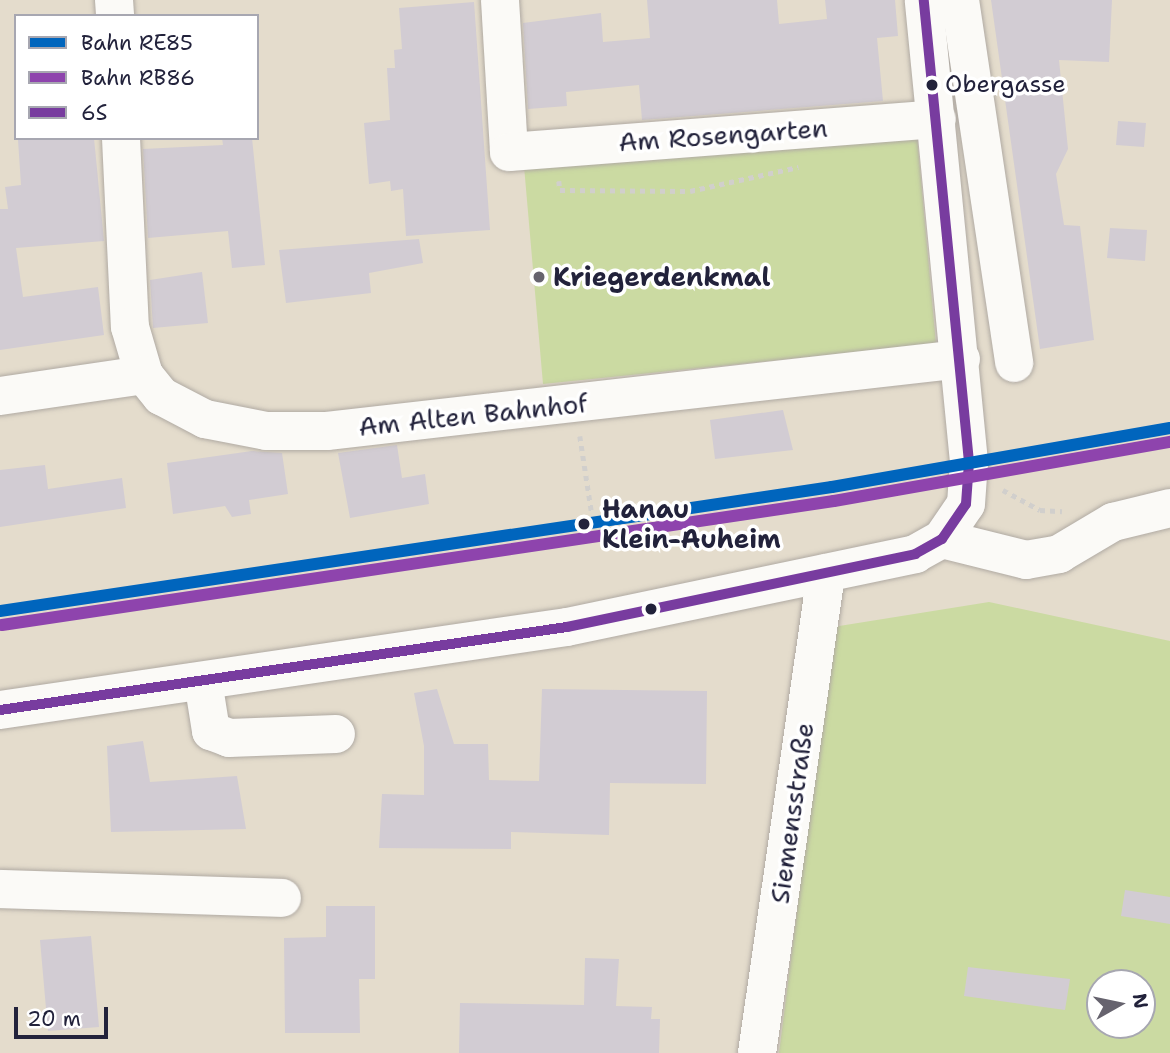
<!DOCTYPE html>
<html>
<head>
<meta charset="utf-8">
<style>
	body { margin:0 }
	#map { position:relative; width:1170px; height:1053px; overflow:hidden; background:#e4dccc; font-family:"Shantell Sans",sans-serif }
	div>[style] { position:absolute }
	.green>* { inset:0; background:#cbdaa2 }
	.building>* { inset:0; background:#d2ccd3 }
	.path>* { height:4.5px; margin-top:-2.25px; transform-origin:0; background:repeating-linear-gradient(90deg,#d1cfcc 0 5px,transparent 0 10px) }
	.roads { filter:drop-shadow(0 0 2px #b0aaa3) drop-shadow(0 0 2px #b0aaa3) }
	.minor>* { height:38px; margin:-19px; padding:0 19px; transform-origin:19px; border-radius:19px; background:#fbfaf7 }
	.bus-1>* { height:10px; margin:-5px; padding:0 5px; transform-origin:5px; border-radius:5px; background:#783c9f }
	.rail-1>* { height:12px; margin:-6px; padding:0 6px; transform-origin:6px; border-radius:6px; background:#0065bd }
	.rail-2>* { height:12px; margin:-6px; padding:0 6px; transform-origin:6px; border-radius:6px; background:#8e44ad }
	.dots>* { width:19px; height:19px; translate:-50% -50%; box-sizing:border-box; border:4px solid #fff; border-radius:50% }
	span { translate:-50% -50%; white-space:nowrap; text-align:center; line-height:1.15; -webkit-text-stroke:7px #fff; paint-order:stroke }
	.bus-label { font-size:24px; color:#22223b }
	.left { translate:0 -50%; text-align:left }
	.street-label { font-size:26px; color:#22223b }
	.poi-label { font-size:26px; color:#22223b; font-weight:700 }
	.stop-label { font-size:26px; color:#22223b; font-weight:700 }
	.legend { position:absolute; left:14px; top:14px; width:245px; height:126px; box-sizing:border-box; background:#fff; border:2px solid #a7a7b1; margin:0; padding:9px 12px; list-style:none; font-size:21px; color:#22223b }
	.legend li { display:flex; align-items:center; gap:14px; height:35px }
	.legend b { width:35px; border:2px solid #a7a7b1 }
	.north { position:absolute; left:1086px; top:969px; width:70px; height:70px; box-sizing:border-box; background:#fff; border:2px solid #a7a7b1; border-radius:50%; rotate:81deg; font-size:19px; font-weight:700; line-height:28px; text-align:center; color:#22223b }
	.north::after { content:''; display:block; margin:auto; width:24px; height:32px; background:#66636e; clip-path:polygon(50% 0,100% 100%,50% 72%,0 100%) }
	.scale { position:absolute; left:14px; top:1007px; width:94px; height:32px; box-sizing:border-box; border:4px solid #22223b; border-top:0; padding-left:9px; font-size:21px; line-height:24px; white-space:nowrap; color:#22223b; -webkit-text-stroke:5px #fff; paint-order:stroke }
</style>
</head>
<body>
<div id="map">
	<div class="green">
		<div style="clip-path:polygon(917px 136px,936px 344px,543px 384px,524px 166px)"></div>
		<div style="clip-path:polygon(evenodd,989px 602px,1170px 641px,1170px 1053px,779px 1053px,833px 627px,989px 602px,1100px 983px,1142px 983px,1142px 1025px,1100px 1025px,1100px 983px)"></div>
	</div>
	<div class="building">
		<div style="clip-path:polygon(647px 0,777px 0,779px 24px,827px 19px,825px 0,895px 0,898px 36px,877px 38px,883px 101px,642px 120px,639px 85px,566px 92px,567px 106px,528px 109px,523px 23px,601px 13px,603px 42px,650px 38px)"></div>
		<div style="clip-path:polygon(991px 0,1112px 0,1109px 62px,1059px 60px,1068px 149px,1056px 174px,1064px 225px,1080px 226px,1094px 340px,1040px 349px)"></div>
		<div style="clip-path:polygon(474px 2px,490px 230px,406px 236px,403px 189px,391px 191px,390px 181px,369px 184px,364px 123px,390px 120px,387px 68px,395px 68px,394px 50px,402px 49px,399px 8px)"></div>
		<div style="clip-path:polygon(1118px 121px,1146px 123px,1144px 147px,1116px 145px)"></div>
		<div style="clip-path:polygon(94px 138px,104px 241px,16px 248px,23px 297px,98px 287px,104px 335px,0 350px,0 209px,8px 209px,5px 187px,21px 185px,18px 140px)"></div>
		<div style="clip-path:polygon(222px 138px,252px 138px,265px 265px,232px 268px,228px 231px,148px 238px,143px 149px,223px 145px)"></div>
		<div style="clip-path:polygon(1110px 228px,1147px 230px,1145px 261px,1107px 258px)"></div>
		<div style="clip-path:polygon(419px 239px,423px 263px,369px 273px,371px 293px,286px 303px,279px 250px)"></div>
		<div style="clip-path:polygon(202px 272px,208px 323px,153px 328px,150px 280px)"></div>
		<div style="clip-path:polygon(783px 410px,793px 450px,715px 459px,710px 420px)"></div>
		<div style="clip-path:polygon(397px 445px,402px 478px,425px 474px,429px 504px,350px 518px,338px 453px)"></div>
		<div style="clip-path:polygon(252px 451px,282px 453px,288px 494px,249px 500px,251px 514px,232px 517px,225px 506px,173px 514px,167px 463px)"></div>
		<div style="clip-path:polygon(45px 465px,48px 489px,122px 478px,126px 508px,0 527px,0 470px)"></div>
		<div style="clip-path:polygon(437px 689px,454px 744px,488px 744px,489px 780px,539px 781px,542px 689px,707px 691px,706px 784px,610px 783px,609px 835px,511px 832px,511px 849px,379px 848px,382px 794px,424px 795px,424px 746px,414px 693px)"></div>
		<div style="clip-path:polygon(143px 741px,150px 782px,237px 776px,246px 829px,111px 832px,107px 746px)"></div>
		<div style="clip-path:polygon(1125px 890px,1170px 897px,1170px 924px,1121px 916px)"></div>
		<div style="clip-path:polygon(326px 906px,375px 906px,375px 979px,359px 979px,360px 1033px,285px 1033px,284px 938px,326px 937px)"></div>
		<div style="clip-path:polygon(91px 936px,99px 1027px,48px 1031px,40px 940px)"></div>
		<div style="clip-path:polygon(585px 958px,619px 959px,616px 1006px,652px 1007px,651px 1019px,660px 1019px,659px 1053px,459px 1053px,460px 1003px,584px 1005px)"></div>
		<div style="clip-path:polygon(968px 967px,1070px 979px,1065px 1010px,964px 996px)"></div>
	</div>
	<div class="path">
		<div style="left:559px;top:181px;width:9px;rotate:84deg"></div>
		<div style="left:560px;top:190px;width:130px;rotate:0.4deg"></div>
		<div style="left:690px;top:191px;width:111px;rotate:-12.5deg"></div>
		<div style="left:580px;top:436px;width:79px;rotate:81.3deg"></div>
		<div style="left:1003px;top:490px;width:42px;rotate:28.4deg"></div>
		<div style="left:1040px;top:510px;width:22px;rotate:3deg"></div>
	</div>
	<div class="roads">
		<div class="minor">
			<div style="left:114px;top:0;width:16px;rotate:86deg"></div>
			<div style="left:500px;top:0;width:152px;rotate:86.6deg"></div>
			<div style="left:509px;top:152px;width:429px;rotate:-4.4deg"></div>
			<div style="left:960px;top:0;width:367px;rotate:81.5deg"></div>
			<div style="left:121px;top:138px;width:189px;rotate:87.3deg"></div>
			<div style="left:130px;top:327px;width:50px;rotate:73.7deg"></div>
			<div style="left:0;top:396px;width:146px;rotate:-8.3deg"></div>
			<div style="left:144px;top:375px;width:27px;rotate:51deg"></div>
			<div style="left:161px;top:396px;width:50px;rotate:27.6deg"></div>
			<div style="left:205px;top:419px;width:62px;rotate:11.1deg"></div>
			<div style="left:266px;top:431px;width:61px"></div>
			<div style="left:327px;top:431px;width:638px;rotate:-6.48deg"></div>
			<div style="left:942px;top:539px;width:87px;rotate:14deg"></div>
			<div style="left:1026px;top:560px;width:34px;rotate:-10deg"></div>
			<div style="left:1059px;top:554px;width:63px;rotate:-30.7deg"></div>
			<div style="left:1113px;top:522px;width:59px;rotate:-13.8deg"></div>
			<div style="left:203px;top:681px;width:51px;rotate:80.9deg"></div>
			<div style="left:211px;top:731px;width:19px;rotate:21deg"></div>
			<div style="left:229px;top:738px;width:107px;rotate:-2.1deg"></div>
			<div style="left:0;top:710px;width:573px;rotate:-8.33deg"></div>
			<div style="left:567px;top:627px;width:356px;rotate:-11.8deg"></div>
			<div style="left:915px;top:554px;width:31px;rotate:-29deg"></div>
			<div style="left:942px;top:539px;width:42px;rotate:-55.6deg"></div>
			<div style="left:966px;top:504px;width:42px;rotate:-85.9deg"></div>
			<div style="left:969px;top:462px;width:464px;rotate:-95.6deg"></div>
			<div style="left:0;top:889px;width:282px;rotate:1.8deg"></div>
			<div style="left:757px;top:1053px;width:485px;rotate:-81.8deg"></div>
		</div>
	</div>
	<div class="bus-1">
		<div style="left:0;top:710px;width:573px;rotate:-8.33deg"></div>
		<div style="left:567px;top:627px;width:356px;rotate:-11.8deg"></div>
		<div style="left:915px;top:554px;width:31px;rotate:-29deg"></div>
		<div style="left:942px;top:539px;width:42px;rotate:-55.6deg"></div>
		<div style="left:966px;top:504px;width:42px;rotate:-85.9deg"></div>
		<div style="left:969px;top:462px;width:464px;rotate:-95.6deg"></div>
	</div>
	<div class="rail-1">
		<div style="left:0;top:611px;width:841px;rotate:-8.48deg"></div>
		<div style="left:832px;top:487px;width:343px;rotate:-9.9deg"></div>
	</div>
	<div class="rail-2">
		<div style="left:2px;top:625px;width:841px;rotate:-8.48deg"></div>
		<div style="left:834px;top:501px;width:341px;rotate:-10deg"></div>
	</div>
	<div class="dots">
		<div style="left:932px;top:85px;background:#22223b"></div>
		<div style="left:539px;top:277px;background:#66636e"></div>
		<div style="left:584px;top:524px;background:#22223b"></div>
		<div style="left:651px;top:609px;background:#22223b"></div>
	</div>
	<div class="bus-label">
		<span class="left" style="left:945px;top:85px">Obergasse</span>
	</div>
	<div class="street-label">
		<span style="left:723px;top:135px;rotate:-4deg">Am Rosengarten</span>
		<span style="left:473px;top:415px;rotate:-6deg">Am Alten Bahnhof</span>
		<span style="left:792px;top:813px;rotate:-82deg">Siemensstraße</span>
	</div>
	<div class="poi-label">
		<span class="left" style="left:553px;top:277px">Kriegerdenkmal</span>
	</div>
	<div class="stop-label">
		<span class="left" style="left:602px;top:524px">Hanau<br>Klein-Auheim</span>
	</div>
	<ul class="legend">
	<li><b style="height:9px;background:#0065bd"></b>Bahn RE85</li>
	<li><b style="height:9px;background:#8e44ad"></b>Bahn RB86</li>
	<li><b style="height:9px;background:#783c9f"></b>6S</li>
	</ul>
	<div class="north">N</div>
	<div class="scale">20 m</div>
</div>
</body>
</html>
